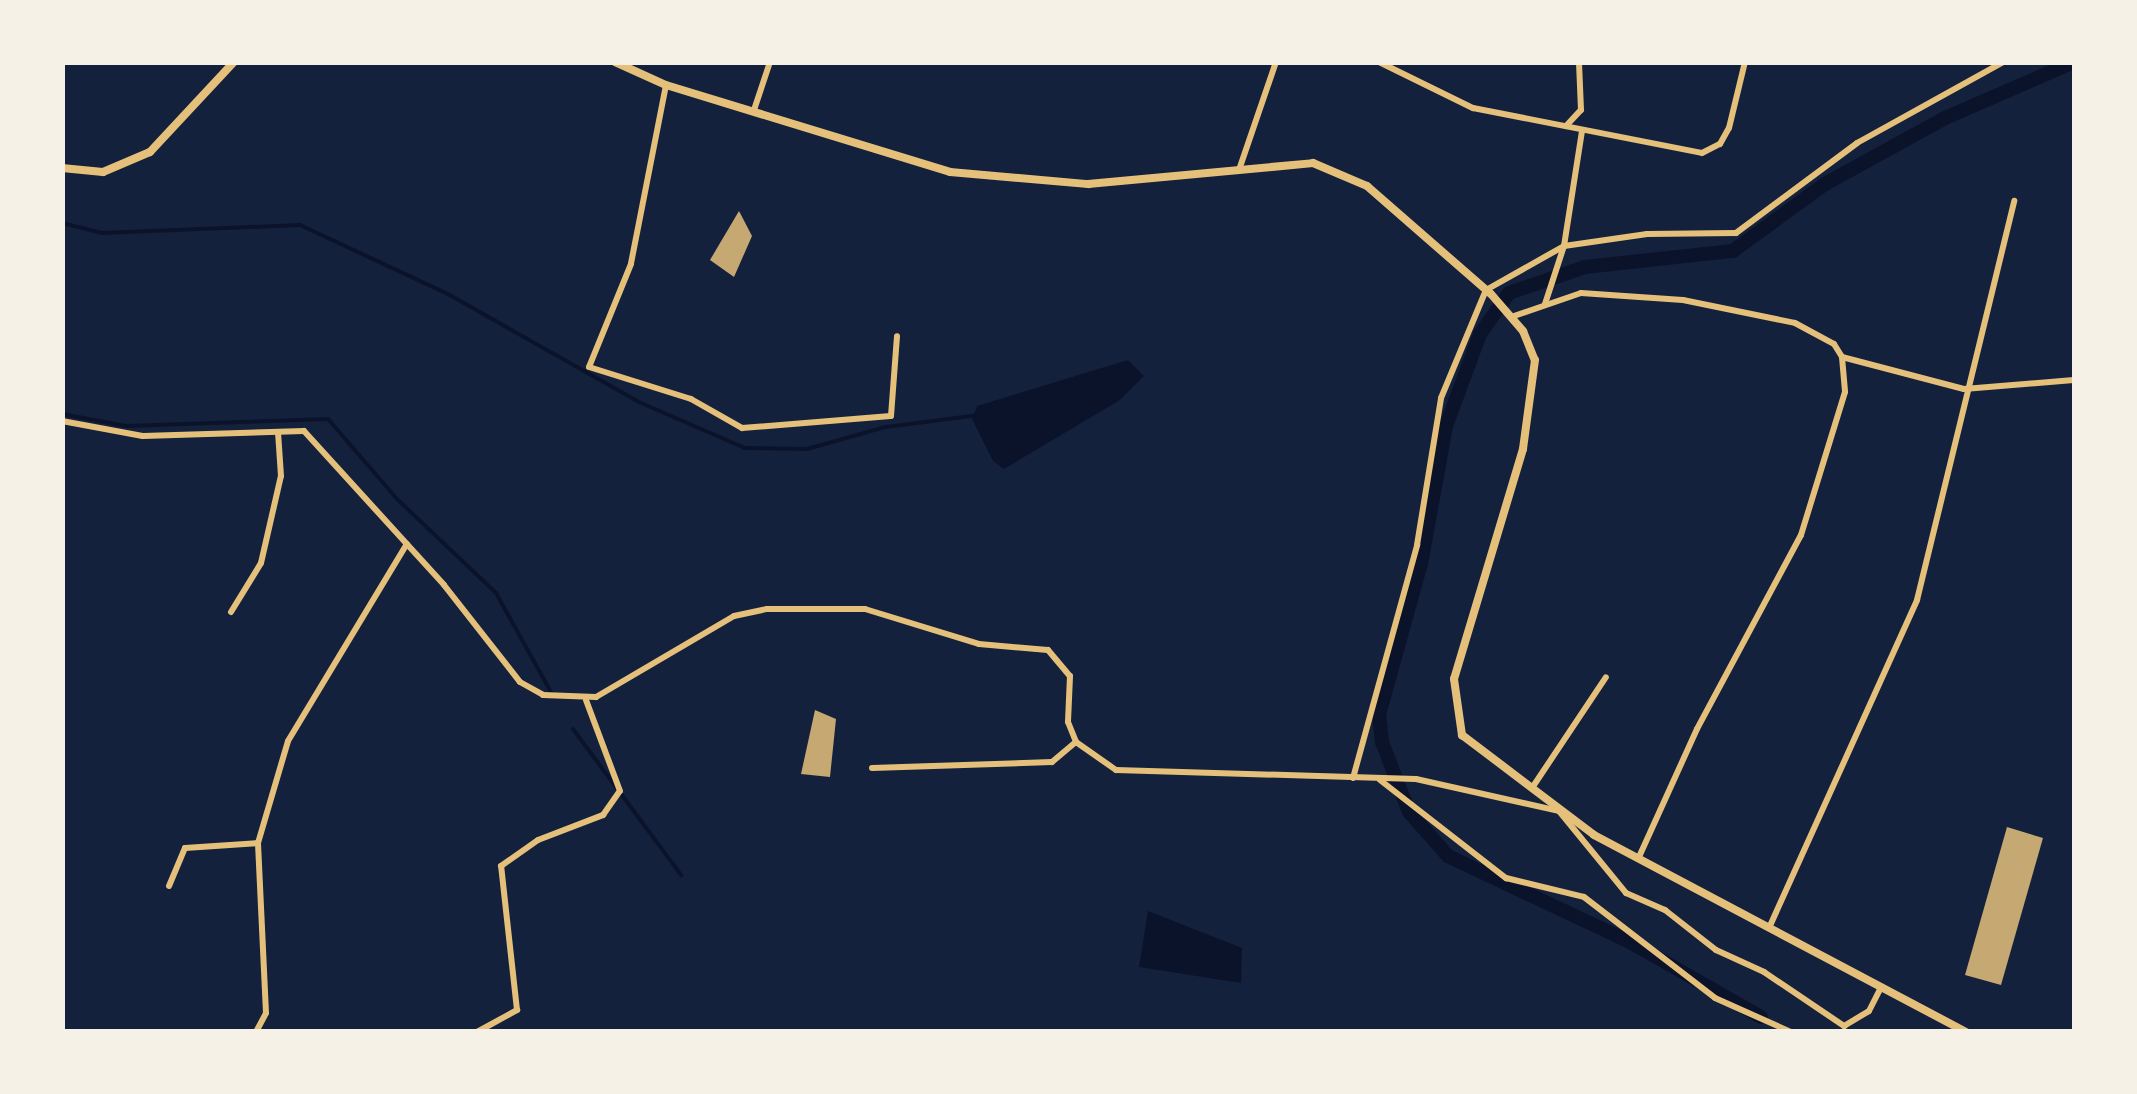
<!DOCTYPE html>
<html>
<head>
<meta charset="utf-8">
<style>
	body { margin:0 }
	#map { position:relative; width:2137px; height:1094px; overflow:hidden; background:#14213d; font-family:Commissioner,sans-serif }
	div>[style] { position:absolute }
	.water>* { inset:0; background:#0b132b }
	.stream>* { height:4px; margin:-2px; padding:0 2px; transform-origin:2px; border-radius:2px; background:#0b132b }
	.canal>* { height:14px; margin:-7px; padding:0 7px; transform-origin:7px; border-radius:7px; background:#0b132b }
	.building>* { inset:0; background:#c6a872 }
	.minor>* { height:6px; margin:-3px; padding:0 3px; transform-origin:3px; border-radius:3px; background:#e5c07b }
	.tertiary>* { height:8px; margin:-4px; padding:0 4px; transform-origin:4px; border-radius:4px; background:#e5c07b }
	span { translate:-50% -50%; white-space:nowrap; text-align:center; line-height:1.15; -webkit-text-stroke:8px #f6f1e7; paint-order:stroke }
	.frame { position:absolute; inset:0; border:65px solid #f6f1e7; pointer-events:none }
</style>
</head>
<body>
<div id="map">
	<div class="water">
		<div style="clip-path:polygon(1128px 360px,1144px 376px,1120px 400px,1004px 469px,993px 461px,972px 419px,977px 406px)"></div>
		<div style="clip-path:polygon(1148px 911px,1242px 948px,1241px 983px,1139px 967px)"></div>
	</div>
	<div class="stream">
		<div style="left:62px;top:223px;width:41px;rotate:14deg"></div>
		<div style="left:102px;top:233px;width:198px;rotate:-2.3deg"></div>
		<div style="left:300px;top:225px;width:163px;rotate:25deg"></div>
		<div style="left:448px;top:294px;width:219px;rotate:29.5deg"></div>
		<div style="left:639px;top:402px;width:116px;rotate:23.5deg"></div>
		<div style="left:745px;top:448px;width:62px;rotate:0.9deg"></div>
		<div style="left:807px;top:449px;width:82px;rotate:-15.6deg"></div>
		<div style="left:886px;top:427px;width:94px;rotate:-7.4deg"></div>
		<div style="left:62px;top:414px;width:65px;rotate:10.6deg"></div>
		<div style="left:126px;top:426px;width:202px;rotate:-2deg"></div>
		<div style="left:328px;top:419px;width:106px;rotate:49.2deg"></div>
		<div style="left:397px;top:499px;width:137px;rotate:43.5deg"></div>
		<div style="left:496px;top:593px;width:115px;rotate:61deg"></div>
		<div style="left:573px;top:729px;width:182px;rotate:53.5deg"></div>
	</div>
	<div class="canal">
		<div style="left:1761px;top:1017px;width:149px;rotate:-150.2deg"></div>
		<div style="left:1632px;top:943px;width:204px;rotate:-154.7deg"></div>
		<div style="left:1448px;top:856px;width:59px;rotate:-131.6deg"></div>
		<div style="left:1409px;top:812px;width:75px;rotate:-111.1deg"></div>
		<div style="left:1382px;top:742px;width:27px;rotate:-96deg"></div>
		<div style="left:1379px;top:715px;width:157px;rotate:-74.5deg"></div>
		<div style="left:1421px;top:564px;width:140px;rotate:-79.7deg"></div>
		<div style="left:1446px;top:426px;width:98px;rotate:-69.7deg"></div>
		<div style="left:1480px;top:334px;width:50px;rotate:-54.7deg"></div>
		<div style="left:1509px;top:293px;width:80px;rotate:-18.9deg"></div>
		<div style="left:1585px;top:267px;width:149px;rotate:-6.2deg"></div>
		<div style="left:1733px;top:251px;width:114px;rotate:-36.1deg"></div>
		<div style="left:1825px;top:184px;width:137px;rotate:-28.8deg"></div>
		<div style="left:1945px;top:118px;width:141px;rotate:-23.5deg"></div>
	</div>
	<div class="building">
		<div style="clip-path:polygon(739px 211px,752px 236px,734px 277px,710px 260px)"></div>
		<div style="clip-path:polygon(815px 710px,836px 719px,830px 777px,801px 774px)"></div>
		<div style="clip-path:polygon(2007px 827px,2043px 838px,2001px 985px,1965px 975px)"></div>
	</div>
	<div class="minor">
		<div style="left:1379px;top:62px;width:105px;rotate:26.1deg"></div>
		<div style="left:1473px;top:108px;width:233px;rotate:11.1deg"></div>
		<div style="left:1702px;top:153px;width:20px;rotate:-27deg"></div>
		<div style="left:1720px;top:144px;width:18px;rotate:-61deg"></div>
		<div style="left:1729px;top:128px;width:68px;rotate:-76.4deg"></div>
		<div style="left:666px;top:85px;width:182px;rotate:101.1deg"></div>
		<div style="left:631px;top:264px;width:111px;rotate:112.2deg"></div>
		<div style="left:589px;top:367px;width:107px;rotate:17.4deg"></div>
		<div style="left:691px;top:399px;width:59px;rotate:29.6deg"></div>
		<div style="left:742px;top:428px;width:149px;rotate:-4.6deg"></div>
		<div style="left:891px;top:416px;width:80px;rotate:-85.7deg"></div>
		<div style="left:754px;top:110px;width:51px;rotate:-71.6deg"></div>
		<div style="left:1566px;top:126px;width:22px;rotate:-47deg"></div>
		<div style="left:1581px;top:110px;width:48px;rotate:-92.4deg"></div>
		<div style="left:1240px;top:167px;width:111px;rotate:-71.1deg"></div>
		<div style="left:1545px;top:304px;width:61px;rotate:-71.9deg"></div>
		<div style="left:1564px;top:246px;width:116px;rotate:-81.1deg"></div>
		<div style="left:1511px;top:317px;width:74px;rotate:-18.9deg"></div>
		<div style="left:1581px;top:293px;width:102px;rotate:3.9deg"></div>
		<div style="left:1683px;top:300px;width:114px;rotate:11.6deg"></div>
		<div style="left:1795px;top:323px;width:44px;rotate:28.3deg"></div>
		<div style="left:1834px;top:344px;width:15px;rotate:58deg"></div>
		<div style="left:1842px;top:357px;width:35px;rotate:85deg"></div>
		<div style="left:1845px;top:392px;width:150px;rotate:107.1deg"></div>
		<div style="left:1801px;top:535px;width:220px;rotate:118.2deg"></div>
		<div style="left:1697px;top:729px;width:141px;rotate:114.4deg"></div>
		<div style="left:1842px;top:357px;width:126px;rotate:14.7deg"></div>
		<div style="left:1964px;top:389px;width:110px;rotate:-4.7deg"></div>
		<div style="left:62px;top:421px;width:82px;rotate:10.5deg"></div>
		<div style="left:143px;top:436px;width:161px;rotate:-1.8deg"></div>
		<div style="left:304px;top:431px;width:208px;rotate:47.7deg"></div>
		<div style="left:444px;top:585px;width:123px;rotate:51.9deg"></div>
		<div style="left:520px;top:682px;width:26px;rotate:29deg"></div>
		<div style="left:543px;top:695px;width:53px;rotate:2.2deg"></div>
		<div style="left:596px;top:697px;width:160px;rotate:-30.4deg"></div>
		<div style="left:734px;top:616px;width:34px;rotate:-12deg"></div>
		<div style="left:767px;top:609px;width:98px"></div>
		<div style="left:865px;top:609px;width:119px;rotate:17.1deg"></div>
		<div style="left:979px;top:644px;width:69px;rotate:5deg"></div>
		<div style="left:1048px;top:650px;width:34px;rotate:50deg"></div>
		<div style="left:1070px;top:676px;width:46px;rotate:92.5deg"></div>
		<div style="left:1068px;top:722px;width:22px;rotate:68deg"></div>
		<div style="left:1076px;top:742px;width:49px;rotate:35deg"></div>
		<div style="left:1116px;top:770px;width:300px;rotate:1.7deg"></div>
		<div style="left:1416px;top:779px;width:147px;rotate:12.6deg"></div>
		<div style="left:1559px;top:811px;width:106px;rotate:50.7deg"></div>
		<div style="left:1626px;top:893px;width:43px;rotate:23.6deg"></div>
		<div style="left:1665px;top:910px;width:65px;rotate:38.1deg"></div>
		<div style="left:1716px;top:950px;width:53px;rotate:24.6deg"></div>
		<div style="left:1764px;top:972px;width:97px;rotate:34deg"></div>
		<div style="left:1844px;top:1026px;width:29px;rotate:-31deg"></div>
		<div style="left:1869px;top:1011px;width:27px;rotate:-63deg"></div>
		<div style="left:231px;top:612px;width:57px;rotate:-58.5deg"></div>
		<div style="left:261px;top:563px;width:89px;rotate:-77.1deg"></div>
		<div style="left:281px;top:476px;width:44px;rotate:-93.9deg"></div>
		<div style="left:872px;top:768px;width:180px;rotate:-1.9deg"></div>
		<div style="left:1052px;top:762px;width:31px;rotate:-40deg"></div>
		<div style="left:1353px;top:778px;width:242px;rotate:-74.6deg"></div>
		<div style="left:1417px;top:545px;width:149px;rotate:-80.7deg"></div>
		<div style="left:1441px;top:398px;width:117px;rotate:-67.4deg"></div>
		<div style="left:1486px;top:290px;width:90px;rotate:-29.4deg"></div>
		<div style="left:1564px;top:246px;width:84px;rotate:-8.2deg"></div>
		<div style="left:1647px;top:234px;width:89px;rotate:-0.6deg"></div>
		<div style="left:1736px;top:233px;width:151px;rotate:-36.6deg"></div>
		<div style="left:1857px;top:143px;width:167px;rotate:-29deg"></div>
		<div style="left:1380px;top:780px;width:160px;rotate:37.9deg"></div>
		<div style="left:1506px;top:878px;width:80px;rotate:13.7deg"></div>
		<div style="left:1584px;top:897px;width:165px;rotate:37.6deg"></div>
		<div style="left:1715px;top:998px;width:83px;rotate:24.1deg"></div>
		<div style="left:1532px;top:788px;width:133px;rotate:-56.3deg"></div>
		<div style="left:169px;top:886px;width:41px;rotate:-67.2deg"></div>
		<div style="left:185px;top:848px;width:73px;rotate:-3.9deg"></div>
		<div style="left:1769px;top:928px;width:360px;rotate:-65.7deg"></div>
		<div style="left:1917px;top:600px;width:411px;rotate:-76.3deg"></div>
		<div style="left:256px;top:1032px;width:21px;rotate:-62deg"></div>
		<div style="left:266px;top:1013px;width:170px;rotate:-92.7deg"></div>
		<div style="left:258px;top:843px;width:106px;rotate:-73.6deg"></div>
		<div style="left:288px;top:741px;width:230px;rotate:-58.9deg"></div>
		<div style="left:477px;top:1032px;width:46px;rotate:-28.8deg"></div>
		<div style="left:517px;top:1010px;width:145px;rotate:-96.3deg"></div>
		<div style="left:501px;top:866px;width:45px;rotate:-35.1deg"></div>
		<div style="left:538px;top:840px;width:70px;rotate:-21deg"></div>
		<div style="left:603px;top:815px;width:29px;rotate:-55deg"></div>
		<div style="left:620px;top:791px;width:97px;rotate:-110.5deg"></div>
	</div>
	<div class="tertiary">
		<div style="left:615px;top:62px;width:56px;rotate:24.3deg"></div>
		<div style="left:666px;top:85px;width:297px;rotate:17deg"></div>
		<div style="left:950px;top:172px;width:139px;rotate:5deg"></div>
		<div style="left:1088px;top:184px;width:226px;rotate:-5.3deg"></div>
		<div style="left:1313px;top:163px;width:59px;rotate:23.1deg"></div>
		<div style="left:1367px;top:186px;width:164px;rotate:41.1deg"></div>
		<div style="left:1491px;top:294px;width:49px;rotate:49.1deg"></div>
		<div style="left:1523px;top:331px;width:31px;rotate:68deg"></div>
		<div style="left:1535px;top:360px;width:90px;rotate:97.7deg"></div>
		<div style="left:1523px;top:449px;width:240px;rotate:106.7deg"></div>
		<div style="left:1454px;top:679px;width:57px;rotate:81.9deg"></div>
		<div style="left:1462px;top:735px;width:166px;rotate:37.1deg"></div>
		<div style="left:1594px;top:835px;width:421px;rotate:27.9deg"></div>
		<div style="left:62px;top:168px;width:41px;rotate:5.6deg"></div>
		<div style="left:103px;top:172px;width:51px;rotate:-23.1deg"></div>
		<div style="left:150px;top:152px;width:123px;rotate:-47deg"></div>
	</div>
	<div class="frame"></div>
</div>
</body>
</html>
